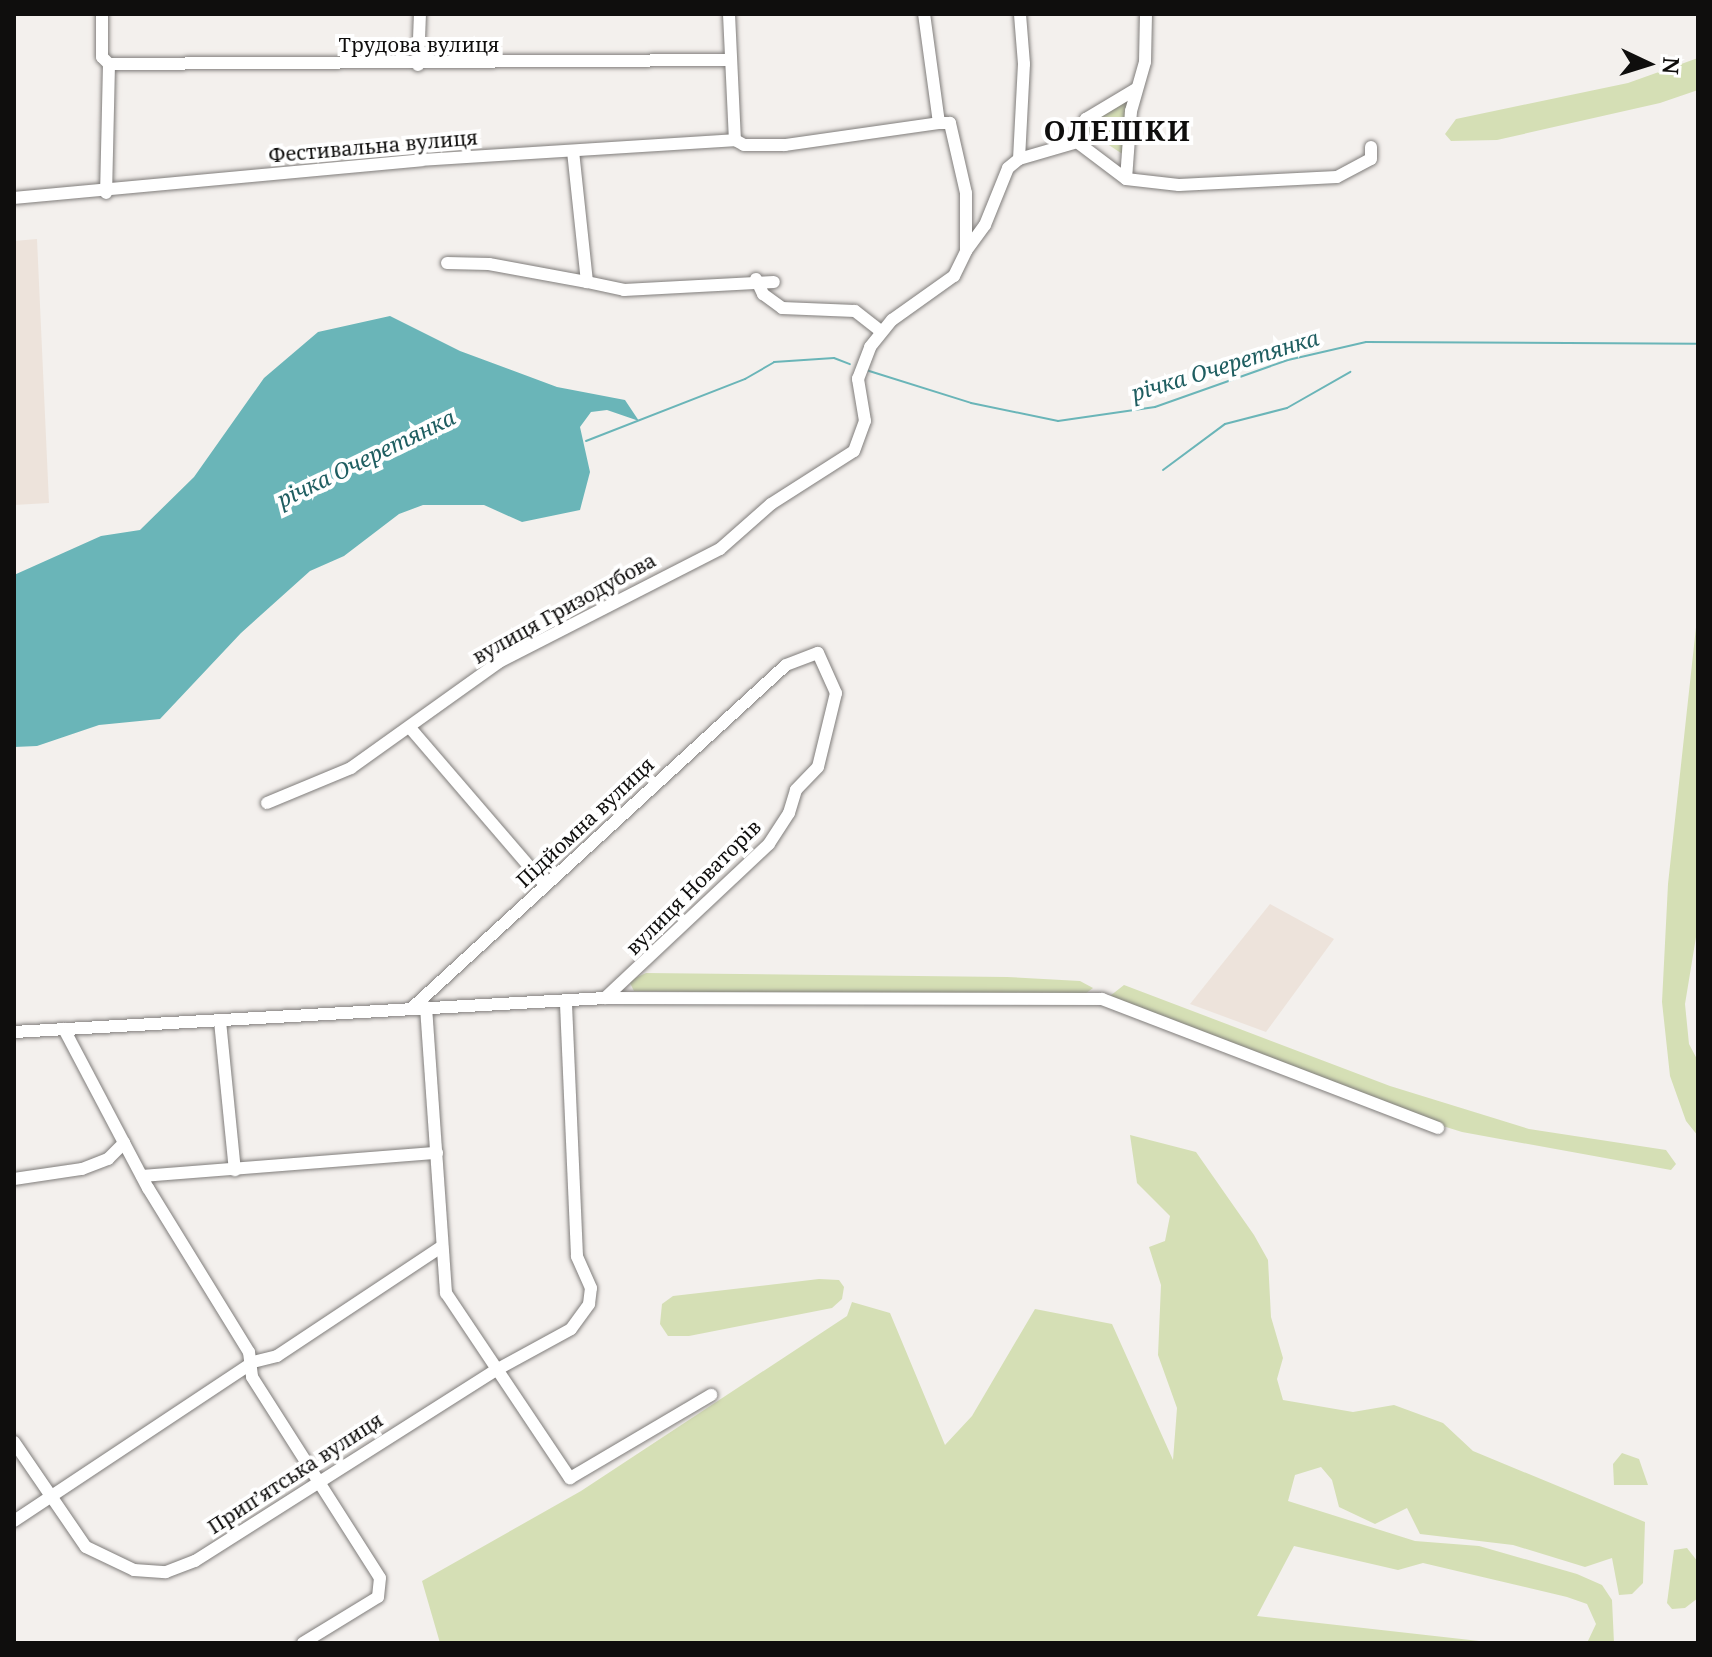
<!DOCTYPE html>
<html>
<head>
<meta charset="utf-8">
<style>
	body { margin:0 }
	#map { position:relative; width:1712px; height:1657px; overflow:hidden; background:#f3f0ed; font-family:"Noto Serif",serif }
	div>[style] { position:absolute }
	.built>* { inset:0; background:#ede3db }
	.green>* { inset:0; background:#d5dfb5 }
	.water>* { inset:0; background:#6ab5b8 }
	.stream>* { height:2px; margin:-1px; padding:0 1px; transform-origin:1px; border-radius:1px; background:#6ab5b8 }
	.roads { filter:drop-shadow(0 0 2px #807d7b) drop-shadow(0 0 2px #807d7b) }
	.minor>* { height:12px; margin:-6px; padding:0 6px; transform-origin:6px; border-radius:6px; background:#fff }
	span { translate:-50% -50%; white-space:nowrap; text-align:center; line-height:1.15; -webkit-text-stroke:8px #fff; paint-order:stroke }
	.street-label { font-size:20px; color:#0f0e0d }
	.water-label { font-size:22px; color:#1f5e61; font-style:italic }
	.district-label { font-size:28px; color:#0f0e0d; font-weight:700; letter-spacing:2px }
	.frame { position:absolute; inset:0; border:16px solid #0f0e0d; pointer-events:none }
	.north { position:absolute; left:1608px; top:24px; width:80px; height:80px; -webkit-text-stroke:6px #fff; paint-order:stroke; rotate:94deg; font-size:22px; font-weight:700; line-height:32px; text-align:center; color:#0f0e0d }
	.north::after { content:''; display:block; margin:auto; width:28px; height:36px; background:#0f0e0d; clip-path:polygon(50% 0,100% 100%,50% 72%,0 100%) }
</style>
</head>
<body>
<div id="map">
	<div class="built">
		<div style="clip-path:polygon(37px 239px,49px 503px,14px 505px,14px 241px)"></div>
		<div style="clip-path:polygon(1270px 904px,1334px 939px,1266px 1032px,1190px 1004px)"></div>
	</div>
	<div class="green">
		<div style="clip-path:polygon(1698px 58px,1698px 90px,1660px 103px,1497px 140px,1451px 141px,1445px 134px,1456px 119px,1628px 83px)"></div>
		<div style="clip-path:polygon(1136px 89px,1127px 157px,1083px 128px)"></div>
		<div style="clip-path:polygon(1698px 609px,1698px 925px,1685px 1004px,1689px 1044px,1698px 1061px,1698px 1136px,1686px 1121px,1670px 1076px,1662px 1002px,1668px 884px)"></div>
		<div style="clip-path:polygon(646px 973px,1007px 977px,1080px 981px,1093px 988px,1081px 997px,634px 991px,629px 981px)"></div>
		<div style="clip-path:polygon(1124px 985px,1390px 1086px,1529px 1129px,1666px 1150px,1676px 1164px,1671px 1170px,1462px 1132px,1414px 1117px,1110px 996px)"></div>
		<div style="clip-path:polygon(1130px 1135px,1196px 1152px,1254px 1235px,1268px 1260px,1271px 1317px,1283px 1358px,1277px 1379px,1283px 1400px,1353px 1412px,1394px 1405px,1443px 1423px,1473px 1451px,1645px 1522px,1643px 1583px,1632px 1594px,1619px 1595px,1612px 1558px,1585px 1567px,1513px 1545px,1420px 1534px,1407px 1508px,1375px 1524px,1339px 1507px,1332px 1480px,1321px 1467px,1295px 1475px,1288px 1501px,1415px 1541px,1479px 1546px,1577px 1574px,1602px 1585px,1612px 1600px,1614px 1643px,1587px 1643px,1596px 1624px,1587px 1604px,1567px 1597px,1423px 1563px,1398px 1570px,1294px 1546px,1257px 1616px,1497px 1643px,440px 1643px,422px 1581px,581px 1491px,847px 1316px,852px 1302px,890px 1313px,945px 1445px,972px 1416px,1035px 1309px,1112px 1324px,1173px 1460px,1177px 1408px,1158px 1355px,1161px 1285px,1149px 1247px,1165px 1241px,1170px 1216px,1137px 1183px)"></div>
		<div style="clip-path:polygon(819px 1279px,839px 1280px,844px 1287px,842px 1299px,832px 1308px,689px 1336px,668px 1336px,660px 1324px,662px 1304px,673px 1296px)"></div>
		<div style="clip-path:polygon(1622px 1453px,1639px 1459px,1648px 1485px,1614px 1485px,1613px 1464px)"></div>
		<div style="clip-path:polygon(1687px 1548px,1698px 1562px,1698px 1598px,1685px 1608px,1672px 1609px,1667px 1603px,1674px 1550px)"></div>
	</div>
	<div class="water">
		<div style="clip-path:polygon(390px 316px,460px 351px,557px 387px,625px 400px,639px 421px,607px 410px,591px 412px,580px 427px,590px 472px,580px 510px,522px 522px,484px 505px,423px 505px,399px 514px,344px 556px,310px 571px,241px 633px,160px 719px,99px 725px,37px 746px,14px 747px,14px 575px,101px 536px,140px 530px,194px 477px,264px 378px,318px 332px)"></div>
	</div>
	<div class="stream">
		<div style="left:866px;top:370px;width:110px;rotate:17.4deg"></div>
		<div style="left:971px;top:403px;width:89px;rotate:11.7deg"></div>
		<div style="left:1058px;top:421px;width:98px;rotate:-8.2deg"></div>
		<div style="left:1155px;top:407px;width:141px;rotate:-19.5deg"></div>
		<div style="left:1288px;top:360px;width:80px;rotate:-13deg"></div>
		<div style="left:1366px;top:342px;width:332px;rotate:0.3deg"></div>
		<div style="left:586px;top:441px;width:171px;rotate:-21.3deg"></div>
		<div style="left:745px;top:379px;width:34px;rotate:-30deg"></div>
		<div style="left:774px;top:362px;width:60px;rotate:-3.8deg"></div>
		<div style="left:834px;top:358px;width:17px;rotate:21deg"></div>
		<div style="left:1163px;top:470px;width:77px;rotate:-36.6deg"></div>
		<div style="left:1225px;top:424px;width:64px;rotate:-14.5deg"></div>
		<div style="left:1287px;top:408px;width:73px;rotate:-29.7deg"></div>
	</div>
	<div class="roads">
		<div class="minor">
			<div style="left:102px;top:14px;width:43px;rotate:90deg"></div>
			<div style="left:102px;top:57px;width:10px;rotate:45deg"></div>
			<div style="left:109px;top:64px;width:129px;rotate:91.3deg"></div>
			<div style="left:729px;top:14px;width:126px;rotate:87.3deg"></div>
			<div style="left:1146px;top:14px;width:48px;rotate:91.2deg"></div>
			<div style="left:1145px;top:62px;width:51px;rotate:105.9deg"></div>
			<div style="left:1131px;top:111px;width:68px;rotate:94.2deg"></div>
			<div style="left:1126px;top:179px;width:53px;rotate:6.5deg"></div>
			<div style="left:1179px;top:185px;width:158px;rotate:-2.9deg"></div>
			<div style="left:1337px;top:177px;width:38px;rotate:-28deg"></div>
			<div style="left:1371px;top:159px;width:12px;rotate:-90deg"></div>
			<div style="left:109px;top:64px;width:619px;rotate:-0.37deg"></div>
			<div style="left:418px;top:65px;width:51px;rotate:-87.8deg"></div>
			<div style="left:735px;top:140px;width:10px;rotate:29deg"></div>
			<div style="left:744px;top:145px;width:41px"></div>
			<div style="left:785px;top:145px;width:156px;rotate:-8.1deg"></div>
			<div style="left:1077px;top:142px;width:61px;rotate:37.1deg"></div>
			<div style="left:573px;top:151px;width:132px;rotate:83.9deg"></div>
			<div style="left:587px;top:282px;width:38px;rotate:12deg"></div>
			<div style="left:624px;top:290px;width:150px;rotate:-3.1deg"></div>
			<div style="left:1019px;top:159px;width:95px;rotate:-87deg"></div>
			<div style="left:1024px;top:64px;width:50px;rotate:-94.6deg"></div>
			<div style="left:14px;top:198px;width:409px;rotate:-5.3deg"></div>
			<div style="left:421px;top:160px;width:315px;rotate:-3.6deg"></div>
			<div style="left:966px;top:251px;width:32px;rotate:-54deg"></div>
			<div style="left:985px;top:225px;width:61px;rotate:-68deg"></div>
			<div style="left:1008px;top:168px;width:14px;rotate:-39deg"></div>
			<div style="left:1019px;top:159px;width:60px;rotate:-16.3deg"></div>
			<div style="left:1077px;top:142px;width:25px;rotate:-69deg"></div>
			<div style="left:1086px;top:119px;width:58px;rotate:-31deg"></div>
			<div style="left:447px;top:263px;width:42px;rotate:1.4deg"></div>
			<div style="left:489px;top:264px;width:100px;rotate:10.4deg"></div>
			<div style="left:756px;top:279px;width:17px;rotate:65deg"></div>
			<div style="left:763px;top:294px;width:24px;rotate:36deg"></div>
			<div style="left:782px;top:308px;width:73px;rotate:2.4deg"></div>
			<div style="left:855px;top:311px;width:33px;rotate:38deg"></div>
			<div style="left:411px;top:729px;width:206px;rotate:49.3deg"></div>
			<div style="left:267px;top:803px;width:91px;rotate:-22.6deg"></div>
			<div style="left:351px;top:768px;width:182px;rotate:-35.6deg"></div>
			<div style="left:499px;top:662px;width:248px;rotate:-27.1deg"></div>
			<div style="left:720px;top:549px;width:68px;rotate:-41.4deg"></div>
			<div style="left:771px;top:504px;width:98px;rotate:-32.6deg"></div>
			<div style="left:854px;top:451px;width:32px;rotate:-70deg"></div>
			<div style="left:865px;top:421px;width:43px;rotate:-99.5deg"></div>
			<div style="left:858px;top:379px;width:34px;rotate:-69deg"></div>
			<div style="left:870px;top:347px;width:35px;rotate:-51deg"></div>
			<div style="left:892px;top:320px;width:76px;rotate:-35.4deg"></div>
			<div style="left:954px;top:276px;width:28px;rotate:-64deg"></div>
			<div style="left:966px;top:251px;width:58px;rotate:-90deg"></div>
			<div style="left:966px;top:193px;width:72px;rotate:-102.9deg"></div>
			<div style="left:950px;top:123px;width:11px;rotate:180deg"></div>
			<div style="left:939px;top:123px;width:110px;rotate:-97.8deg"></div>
			<div style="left:426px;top:1007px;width:287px;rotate:86deg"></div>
			<div style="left:446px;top:1293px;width:223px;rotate:56.2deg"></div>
			<div style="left:570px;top:1478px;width:164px;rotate:-30.5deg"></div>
			<div style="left:412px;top:1008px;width:507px;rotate:-42.52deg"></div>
			<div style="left:786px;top:665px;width:34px;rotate:-21deg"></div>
			<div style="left:818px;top:653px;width:44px;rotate:65.8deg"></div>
			<div style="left:836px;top:693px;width:76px;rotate:103.7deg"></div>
			<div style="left:818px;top:767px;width:32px;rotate:134deg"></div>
			<div style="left:796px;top:790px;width:24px;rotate:107deg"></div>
			<div style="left:789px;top:813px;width:37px;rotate:123deg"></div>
			<div style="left:769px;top:844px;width:225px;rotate:136.8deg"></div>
			<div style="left:220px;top:1021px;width:150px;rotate:84.3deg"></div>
			<div style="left:64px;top:1029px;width:180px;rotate:62.2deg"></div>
			<div style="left:148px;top:1188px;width:193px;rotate:58.4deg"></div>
			<div style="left:249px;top:1352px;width:25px;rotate:83deg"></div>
			<div style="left:252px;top:1377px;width:238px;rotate:57.5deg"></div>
			<div style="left:380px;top:1578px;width:19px;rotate:96deg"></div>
			<div style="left:378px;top:1597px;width:88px;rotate:148.5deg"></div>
			<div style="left:14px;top:1032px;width:592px;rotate:-3.29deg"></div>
			<div style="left:605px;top:998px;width:497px;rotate:0.1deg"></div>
			<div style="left:1102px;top:999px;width:360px;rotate:21deg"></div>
			<div style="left:142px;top:1176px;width:296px;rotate:-4.5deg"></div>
			<div style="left:14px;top:1179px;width:69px;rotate:-8.4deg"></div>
			<div style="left:82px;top:1169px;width:28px;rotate:-21deg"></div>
			<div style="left:108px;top:1159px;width:23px;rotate:-45deg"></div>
			<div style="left:14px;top:1442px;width:127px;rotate:55.6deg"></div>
			<div style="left:86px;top:1547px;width:53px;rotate:25.6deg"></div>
			<div style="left:134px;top:1570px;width:32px;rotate:4deg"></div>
			<div style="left:166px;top:1572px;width:31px;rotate:-21deg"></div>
			<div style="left:195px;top:1561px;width:359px;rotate:-32.4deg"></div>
			<div style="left:498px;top:1369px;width:83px;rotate:-28.7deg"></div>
			<div style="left:571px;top:1329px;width:31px;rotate:-54deg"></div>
			<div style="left:589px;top:1304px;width:16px;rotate:-83deg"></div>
			<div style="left:591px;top:1288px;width:35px;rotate:-114deg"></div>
			<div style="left:577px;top:1256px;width:256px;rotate:-92.5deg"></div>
			<div style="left:14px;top:1521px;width:287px;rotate:-33.6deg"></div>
			<div style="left:253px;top:1362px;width:25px;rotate:-14deg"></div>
			<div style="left:277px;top:1356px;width:197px;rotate:-33.6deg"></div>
		</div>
	</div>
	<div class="street-label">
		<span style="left:419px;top:44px">Трудова вулиця</span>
		<span style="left:373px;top:146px;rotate:-5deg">Фестивальна вулиця</span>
		<span style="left:564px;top:608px;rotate:-29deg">вулиця Гризодубова</span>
		<span style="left:585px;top:822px;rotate:-43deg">Підйомна вулиця</span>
		<span style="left:693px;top:887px;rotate:-45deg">вулиця Новаторів</span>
		<span style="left:295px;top:1473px;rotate:-33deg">Прип’ятська вулиця</span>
	</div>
	<div class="water-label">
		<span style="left:1225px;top:365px;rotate:-17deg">річка Очеретянка</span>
		<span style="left:366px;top:458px;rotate:-26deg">річка Очеретянка</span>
	</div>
	<div class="district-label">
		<span style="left:1118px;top:130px">ОЛЕШКИ</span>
	</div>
	<div class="frame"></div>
	<div class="north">N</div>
</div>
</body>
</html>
